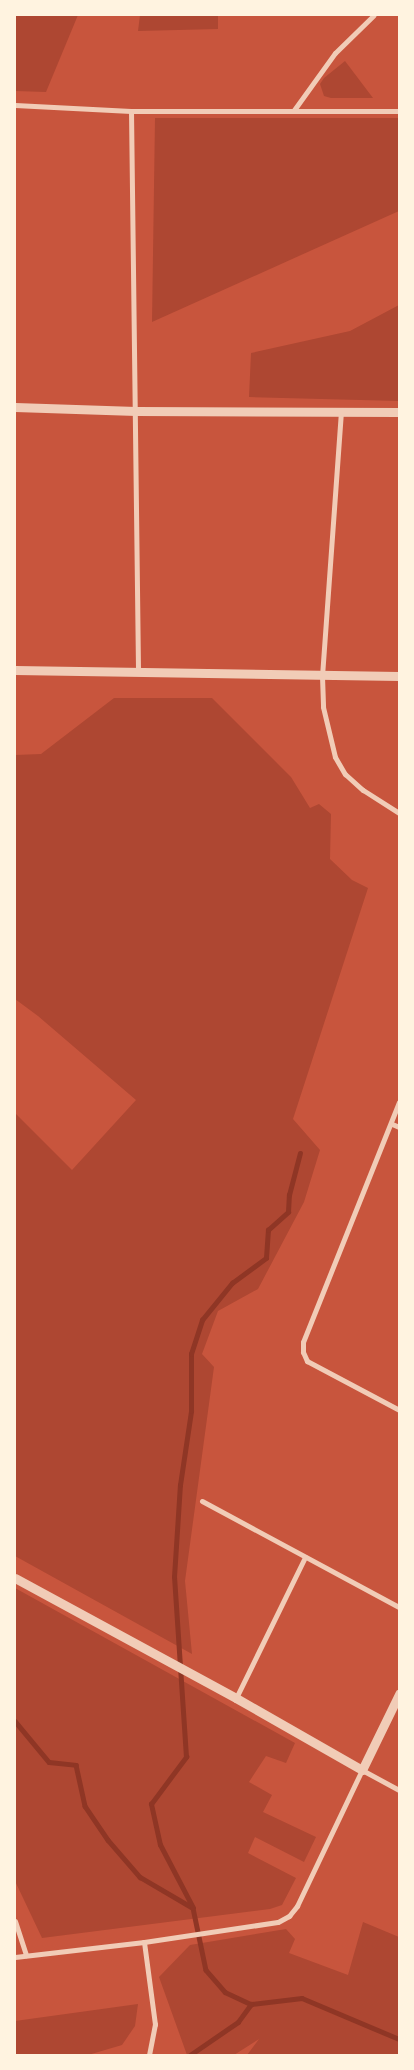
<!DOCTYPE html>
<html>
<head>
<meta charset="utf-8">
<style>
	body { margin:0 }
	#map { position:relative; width:414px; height:2070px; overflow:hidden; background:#c8553d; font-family:Ubuntu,sans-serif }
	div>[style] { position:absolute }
	.green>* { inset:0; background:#ae4732 }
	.stream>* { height:4.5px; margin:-2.25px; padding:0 2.25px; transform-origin:2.25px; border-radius:2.25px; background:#8f3625 }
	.minor>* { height:5px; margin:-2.5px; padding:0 2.5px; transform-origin:2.5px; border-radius:2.5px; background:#f1ccb7 }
	.tertiary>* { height:9px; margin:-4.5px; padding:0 4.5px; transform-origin:4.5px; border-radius:4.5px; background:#f1ccb7 }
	span { translate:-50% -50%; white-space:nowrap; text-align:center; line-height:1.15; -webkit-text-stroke:4px #fff3e0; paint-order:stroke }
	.frame { position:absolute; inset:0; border:16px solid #fff3e0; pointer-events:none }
</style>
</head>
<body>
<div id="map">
	<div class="green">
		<div style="clip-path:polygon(15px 15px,78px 15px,46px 92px,15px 91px)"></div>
		<div style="clip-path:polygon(140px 15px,233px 15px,218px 16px,218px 29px,138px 31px)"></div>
		<div style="clip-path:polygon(345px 61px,373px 98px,331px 98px,324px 96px,320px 84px,324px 78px)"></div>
		<div style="clip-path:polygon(155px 118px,399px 118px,399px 211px,152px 322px)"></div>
		<div style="clip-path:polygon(399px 305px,399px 401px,249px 397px,251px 353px,350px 331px)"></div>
		<div style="clip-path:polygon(114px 698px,212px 698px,291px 777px,310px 808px,319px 804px,331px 814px,330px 859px,352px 880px,368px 888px,293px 1119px,320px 1150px,304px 1202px,258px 1289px,218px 1311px,202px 1354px,214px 1367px,185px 1581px,192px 1654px,15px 1556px,15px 1113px,72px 1170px,136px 1100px,38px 1016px,15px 999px,15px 755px,41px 754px)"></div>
		<div style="clip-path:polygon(15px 1588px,295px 1743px,286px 1763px,266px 1756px,249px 1782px,272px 1795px,263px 1812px,316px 1837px,304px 1862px,255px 1837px,248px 1853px,296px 1878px,282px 1905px,270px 1909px,42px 1938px,15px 1881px)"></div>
		<div style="clip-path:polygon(363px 1922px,399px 1937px,399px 2055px,247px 2055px,259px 2039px,234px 2055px,187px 2055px,159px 1977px,190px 1945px,286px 1929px,295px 1939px,289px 1953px,348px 1975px)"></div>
		<div style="clip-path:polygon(138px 2004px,135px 2026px,122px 2045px,88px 2055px,15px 2055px,15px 2021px)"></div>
	</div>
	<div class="stream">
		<div style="left:15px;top:1721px;width:53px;rotate:50.3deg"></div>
		<div style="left:49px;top:1762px;width:27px;rotate:6deg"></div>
		<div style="left:76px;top:1765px;width:42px;rotate:77.6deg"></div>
		<div style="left:85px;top:1806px;width:41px;rotate:55.9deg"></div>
		<div style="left:108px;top:1840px;width:49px;rotate:49.1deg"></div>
		<div style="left:140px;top:1877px;width:61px;rotate:30.3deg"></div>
		<div style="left:193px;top:1908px;width:63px;rotate:78.2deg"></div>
		<div style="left:206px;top:1970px;width:29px;rotate:49deg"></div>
		<div style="left:225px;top:1992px;width:29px;rotate:25deg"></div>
		<div style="left:251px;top:2004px;width:51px;rotate:-6.7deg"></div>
		<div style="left:302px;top:1998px;width:105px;rotate:22.9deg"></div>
		<div style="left:193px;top:1908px;width:71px;rotate:-117.6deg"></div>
		<div style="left:160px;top:1845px;width:42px;rotate:-102.4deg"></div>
		<div style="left:151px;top:1804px;width:59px;rotate:-53.3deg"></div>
		<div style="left:186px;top:1757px;width:180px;rotate:-93.8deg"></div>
		<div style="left:174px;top:1577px;width:92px;rotate:-86.3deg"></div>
		<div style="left:180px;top:1485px;width:75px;rotate:-81.5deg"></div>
		<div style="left:191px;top:1411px;width:57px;rotate:-90deg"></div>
		<div style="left:191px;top:1354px;width:36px;rotate:-72deg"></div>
		<div style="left:202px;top:1320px;width:48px;rotate:-51deg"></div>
		<div style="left:232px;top:1283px;width:42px;rotate:-36.3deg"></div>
		<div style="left:266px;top:1258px;width:28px;rotate:-86deg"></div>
		<div style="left:268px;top:1230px;width:27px;rotate:-42deg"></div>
		<div style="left:288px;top:1212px;width:17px;rotate:-87deg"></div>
		<div style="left:289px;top:1195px;width:43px;rotate:-75.3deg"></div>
		<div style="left:190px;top:2055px;width:58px;rotate:-34.5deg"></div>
		<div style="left:238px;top:2022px;width:22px;rotate:-54deg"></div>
	</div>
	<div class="minor">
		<div style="left:15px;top:105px;width:116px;rotate:3deg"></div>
		<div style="left:131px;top:111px;width:268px"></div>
		<div style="left:294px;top:110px;width:70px;rotate:-54.3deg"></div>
		<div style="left:335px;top:53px;width:54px;rotate:-44.3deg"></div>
		<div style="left:131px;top:111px;width:559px;rotate:89.28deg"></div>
		<div style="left:341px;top:411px;width:266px;rotate:94.1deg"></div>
		<div style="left:322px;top:676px;width:31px;rotate:88deg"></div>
		<div style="left:323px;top:707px;width:51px;rotate:76.5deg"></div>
		<div style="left:335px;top:757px;width:20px;rotate:60deg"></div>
		<div style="left:345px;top:774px;width:24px;rotate:42deg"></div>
		<div style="left:363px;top:790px;width:43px;rotate:32.6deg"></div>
		<div style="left:399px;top:1102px;width:258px;rotate:111.8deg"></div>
		<div style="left:303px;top:1342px;width:10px;rotate:90deg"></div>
		<div style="left:303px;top:1352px;width:10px;rotate:66deg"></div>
		<div style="left:307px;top:1361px;width:104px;rotate:28deg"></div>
		<div style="left:392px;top:1124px;width:8px;rotate:23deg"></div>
		<div style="left:202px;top:1501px;width:224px;rotate:28.3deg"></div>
		<div style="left:236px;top:1698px;width:157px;rotate:-63.9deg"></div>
		<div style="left:15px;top:1921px;width:36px;rotate:72deg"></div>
		<div style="left:144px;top:1942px;width:83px;rotate:82.4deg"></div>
		<div style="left:155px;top:2024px;width:32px;rotate:101deg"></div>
		<div style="left:15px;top:1957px;width:130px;rotate:-6.6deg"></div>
		<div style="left:144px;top:1942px;width:135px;rotate:-8.5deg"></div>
		<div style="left:278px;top:1922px;width:13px;rotate:-29deg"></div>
		<div style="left:289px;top:1916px;width:13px;rotate:-51deg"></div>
		<div style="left:297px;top:1906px;width:151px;rotate:-64.5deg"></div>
		<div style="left:362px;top:1770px;width:42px;rotate:28.4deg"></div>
	</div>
	<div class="tertiary">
		<div style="left:15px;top:407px;width:121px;rotate:1.9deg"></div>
		<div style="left:136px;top:411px;width:263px;rotate:0.2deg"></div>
		<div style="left:15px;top:670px;width:384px;rotate:0.9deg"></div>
		<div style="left:15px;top:1578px;width:251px;rotate:28.5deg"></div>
		<div style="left:236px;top:1698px;width:145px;rotate:29.7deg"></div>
		<div style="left:362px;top:1770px;width:85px;rotate:-64deg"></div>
	</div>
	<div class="frame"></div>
</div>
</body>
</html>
